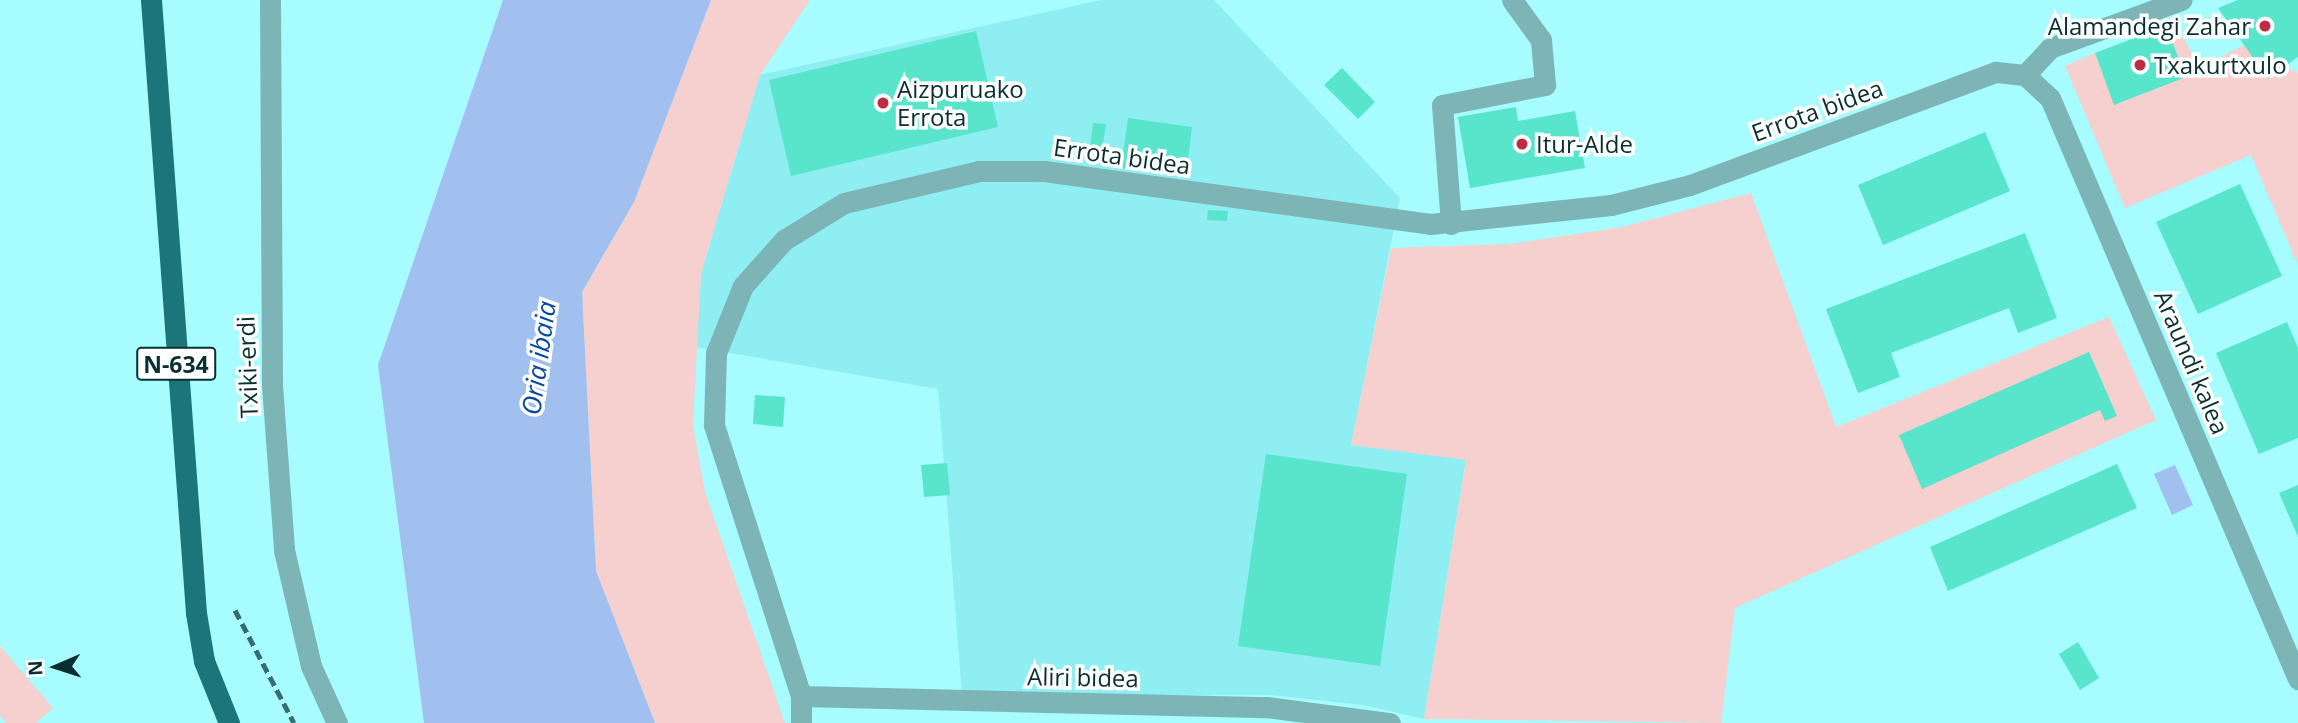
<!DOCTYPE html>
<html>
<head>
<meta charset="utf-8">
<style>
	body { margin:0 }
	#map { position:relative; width:2298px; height:723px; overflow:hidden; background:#a6fcff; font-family:"Open Sans",sans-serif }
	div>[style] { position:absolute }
	.built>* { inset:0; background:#8eeef2 }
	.green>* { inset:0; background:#f5d0cf }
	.water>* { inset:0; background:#a1c0f0 }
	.building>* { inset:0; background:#58e5cb }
	.minor>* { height:21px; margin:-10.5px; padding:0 10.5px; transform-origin:10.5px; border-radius:10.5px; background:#7db4b6 }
	.trunk>* { height:21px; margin:-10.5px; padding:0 10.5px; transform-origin:10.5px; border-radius:10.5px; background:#1a767a }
	.rail>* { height:5px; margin-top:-2.5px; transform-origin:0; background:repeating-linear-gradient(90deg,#386d6f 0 10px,transparent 0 15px) }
	.dots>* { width:19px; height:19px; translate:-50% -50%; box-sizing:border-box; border:4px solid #fff; border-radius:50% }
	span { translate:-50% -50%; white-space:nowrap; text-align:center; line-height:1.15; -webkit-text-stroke:7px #fff; paint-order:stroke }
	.shield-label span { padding:2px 5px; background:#fff; border:2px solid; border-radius:5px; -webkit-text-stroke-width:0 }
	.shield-label { font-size:23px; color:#092f31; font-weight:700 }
	.poi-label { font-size:24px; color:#092f31 }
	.right { translate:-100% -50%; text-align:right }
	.left { translate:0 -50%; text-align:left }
	.street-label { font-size:24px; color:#092f31 }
	.water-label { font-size:26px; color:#0748a1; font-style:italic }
	.north { position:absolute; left:21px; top:632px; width:70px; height:70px; -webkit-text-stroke:5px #fff; paint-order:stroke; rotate:267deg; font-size:19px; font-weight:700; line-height:28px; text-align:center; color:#092f31 }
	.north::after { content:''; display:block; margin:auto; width:24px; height:32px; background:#092f31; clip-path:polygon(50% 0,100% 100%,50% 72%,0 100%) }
</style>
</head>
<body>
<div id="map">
	<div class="built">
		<div style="clip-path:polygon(1101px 0,1214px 0,1400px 198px,1351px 445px,1466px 459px,1424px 719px,1363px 705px,1269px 695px,962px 695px,938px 389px,696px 347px,701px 274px,760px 75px)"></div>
	</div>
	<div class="green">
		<div style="clip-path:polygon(711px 0,810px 0,760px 75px,701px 274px,693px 425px,705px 492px,785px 723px,655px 723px,596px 572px,582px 292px,634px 202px)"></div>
		<div style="clip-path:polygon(2176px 25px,2195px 58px,2211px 62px,2244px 45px,2298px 73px,2298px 265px,2251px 155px,2125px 208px,2065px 66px,2095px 53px,2114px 104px,2185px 77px,2166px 26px)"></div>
		<div style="clip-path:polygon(1751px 193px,1836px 427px,2109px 317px,2156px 420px,1735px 608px,1721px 723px,1424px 719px,1466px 460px,1351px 445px,1391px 248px,1510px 244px,1622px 227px)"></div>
		<div style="clip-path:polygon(0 646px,53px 708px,36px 723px,6px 723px,0 716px)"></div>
	</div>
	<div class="water">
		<div style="clip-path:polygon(503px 0,711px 0,634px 202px,582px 292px,596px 571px,655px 723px,424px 723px,378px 365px)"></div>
		<div style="clip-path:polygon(2175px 465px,2193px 505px,2172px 515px,2154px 474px)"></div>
	</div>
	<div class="building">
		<div style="clip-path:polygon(2238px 0,2298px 0,2298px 57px,2268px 79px,2218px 8px)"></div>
		<div style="clip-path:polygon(2166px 26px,2186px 77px,2114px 105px,2095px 53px)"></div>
		<div style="clip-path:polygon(976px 31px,998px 127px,791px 176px,769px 80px)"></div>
		<div style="clip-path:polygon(1342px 68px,1375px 102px,1358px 119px,1324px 85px)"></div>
		<div style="clip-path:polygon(1516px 107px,1518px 121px,1575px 111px,1585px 168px,1470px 188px,1458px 117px)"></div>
		<div style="clip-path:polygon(1128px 118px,1192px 127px,1186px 176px,1121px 168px)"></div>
		<div style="clip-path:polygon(1093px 123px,1106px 124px,1101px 156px,1089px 154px)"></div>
		<div style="clip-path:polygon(1985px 132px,2010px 191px,1883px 245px,1858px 185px)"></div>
		<div style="clip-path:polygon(2240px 184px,2282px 276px,2198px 314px,2156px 222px)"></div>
		<div style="clip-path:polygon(1208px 210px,1228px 211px,1227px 221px,1207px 220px)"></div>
		<div style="clip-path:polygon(2025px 233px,2057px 318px,2018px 333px,2009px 308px,1891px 353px,1900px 377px,1858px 393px,1826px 309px)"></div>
		<div style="clip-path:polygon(2287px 322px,2298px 348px,2298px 438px,2259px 454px,2216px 353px)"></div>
		<div style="clip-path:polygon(2089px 352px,2117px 416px,2105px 421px,2100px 410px,1922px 489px,1899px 435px)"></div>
		<div style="clip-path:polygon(755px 395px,785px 397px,783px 427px,753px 424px)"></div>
		<div style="clip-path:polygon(1266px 454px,1407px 474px,1380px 666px,1238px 646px)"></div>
		<div style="clip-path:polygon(947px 463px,950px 495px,924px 497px,921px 465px)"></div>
		<div style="clip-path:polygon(2117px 464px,2137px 508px,1948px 591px,1930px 547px)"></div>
		<div style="clip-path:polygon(2298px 485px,2298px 537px,2279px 493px)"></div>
		<div style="clip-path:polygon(2078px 642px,2099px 678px,2080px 690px,2059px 654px)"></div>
	</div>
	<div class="minor">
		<div style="left:270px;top:0;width:385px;rotate:89.7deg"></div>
		<div style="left:272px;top:385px;width:165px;rotate:85.8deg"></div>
		<div style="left:284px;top:550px;width:119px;rotate:76.9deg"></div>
		<div style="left:311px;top:666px;width:63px;rotate:65.5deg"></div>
		<div style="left:2025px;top:75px;width:34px;rotate:43deg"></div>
		<div style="left:2050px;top:98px;width:632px;rotate:66.88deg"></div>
		<div style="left:1451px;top:224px;width:119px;rotate:-94.3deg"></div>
		<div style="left:1442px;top:105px;width:105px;rotate:-11deg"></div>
		<div style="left:1545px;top:85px;width:45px;rotate:-95.1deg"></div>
		<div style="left:1541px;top:40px;width:49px;rotate:-125.9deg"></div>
		<div style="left:801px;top:696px;width:465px;rotate:1.4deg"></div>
		<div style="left:1266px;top:707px;width:125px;rotate:7.4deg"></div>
		<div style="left:801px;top:723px;width:27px;rotate:-90deg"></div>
		<div style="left:801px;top:696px;width:285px;rotate:-107.8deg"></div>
		<div style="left:714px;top:425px;width:72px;rotate:-88.4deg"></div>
		<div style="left:716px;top:353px;width:72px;rotate:-68.1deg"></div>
		<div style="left:743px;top:286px;width:62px;rotate:-48.3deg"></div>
		<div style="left:784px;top:240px;width:70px;rotate:-31.7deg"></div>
		<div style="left:844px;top:203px;width:139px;rotate:-13.3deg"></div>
		<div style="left:979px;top:171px;width:65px"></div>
		<div style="left:1044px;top:171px;width:390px;rotate:7.8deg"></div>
		<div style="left:1430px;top:224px;width:182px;rotate:-6deg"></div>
		<div style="left:1611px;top:205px;width:81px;rotate:-14.2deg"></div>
		<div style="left:1690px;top:185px;width:326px;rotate:-20.3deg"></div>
		<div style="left:1996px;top:72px;width:29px;rotate:6deg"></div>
		<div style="left:2025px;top:75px;width:37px;rotate:-47deg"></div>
		<div style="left:2050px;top:48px;width:140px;rotate:-20.1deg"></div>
	</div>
	<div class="trunk">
		<div style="left:151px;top:0;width:615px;rotate:85.8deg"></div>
		<div style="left:196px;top:613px;width:49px;rotate:80.5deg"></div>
		<div style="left:204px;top:661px;width:67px;rotate:68deg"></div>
	</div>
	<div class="rail">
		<div style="left:235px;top:610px;width:127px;rotate:62.4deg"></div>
	</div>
	<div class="dots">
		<div style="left:2265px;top:26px;background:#bd2c40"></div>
		<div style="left:2140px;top:65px;background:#bd2c40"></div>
		<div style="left:883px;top:103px;background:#bd2c40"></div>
		<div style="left:1522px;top:144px;background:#bd2c40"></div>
	</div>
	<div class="shield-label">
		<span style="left:176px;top:364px">N-634</span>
	</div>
	<div class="poi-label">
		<span class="right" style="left:2251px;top:26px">Alamandegi Zahar</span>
		<span class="left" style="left:2154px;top:65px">Txakurtxulo</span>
		<span class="left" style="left:897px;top:103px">Aizpuruako<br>Errota</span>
		<span class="left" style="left:1536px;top:144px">Itur-Alde</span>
	</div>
	<div class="street-label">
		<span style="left:1817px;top:110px;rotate:-20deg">Errota bidea</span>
		<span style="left:1122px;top:156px;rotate:8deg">Errota bidea</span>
		<span style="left:2192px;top:362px;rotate:67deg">Araundi kalea</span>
		<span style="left:247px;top:367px;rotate:-92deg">Txiki-erdi</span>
		<span style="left:1083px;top:677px;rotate:1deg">Aliri bidea</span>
	</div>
	<div class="water-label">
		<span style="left:539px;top:358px;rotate:-82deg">Oria ibaia</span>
	</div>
	<div class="north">N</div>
</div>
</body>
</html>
